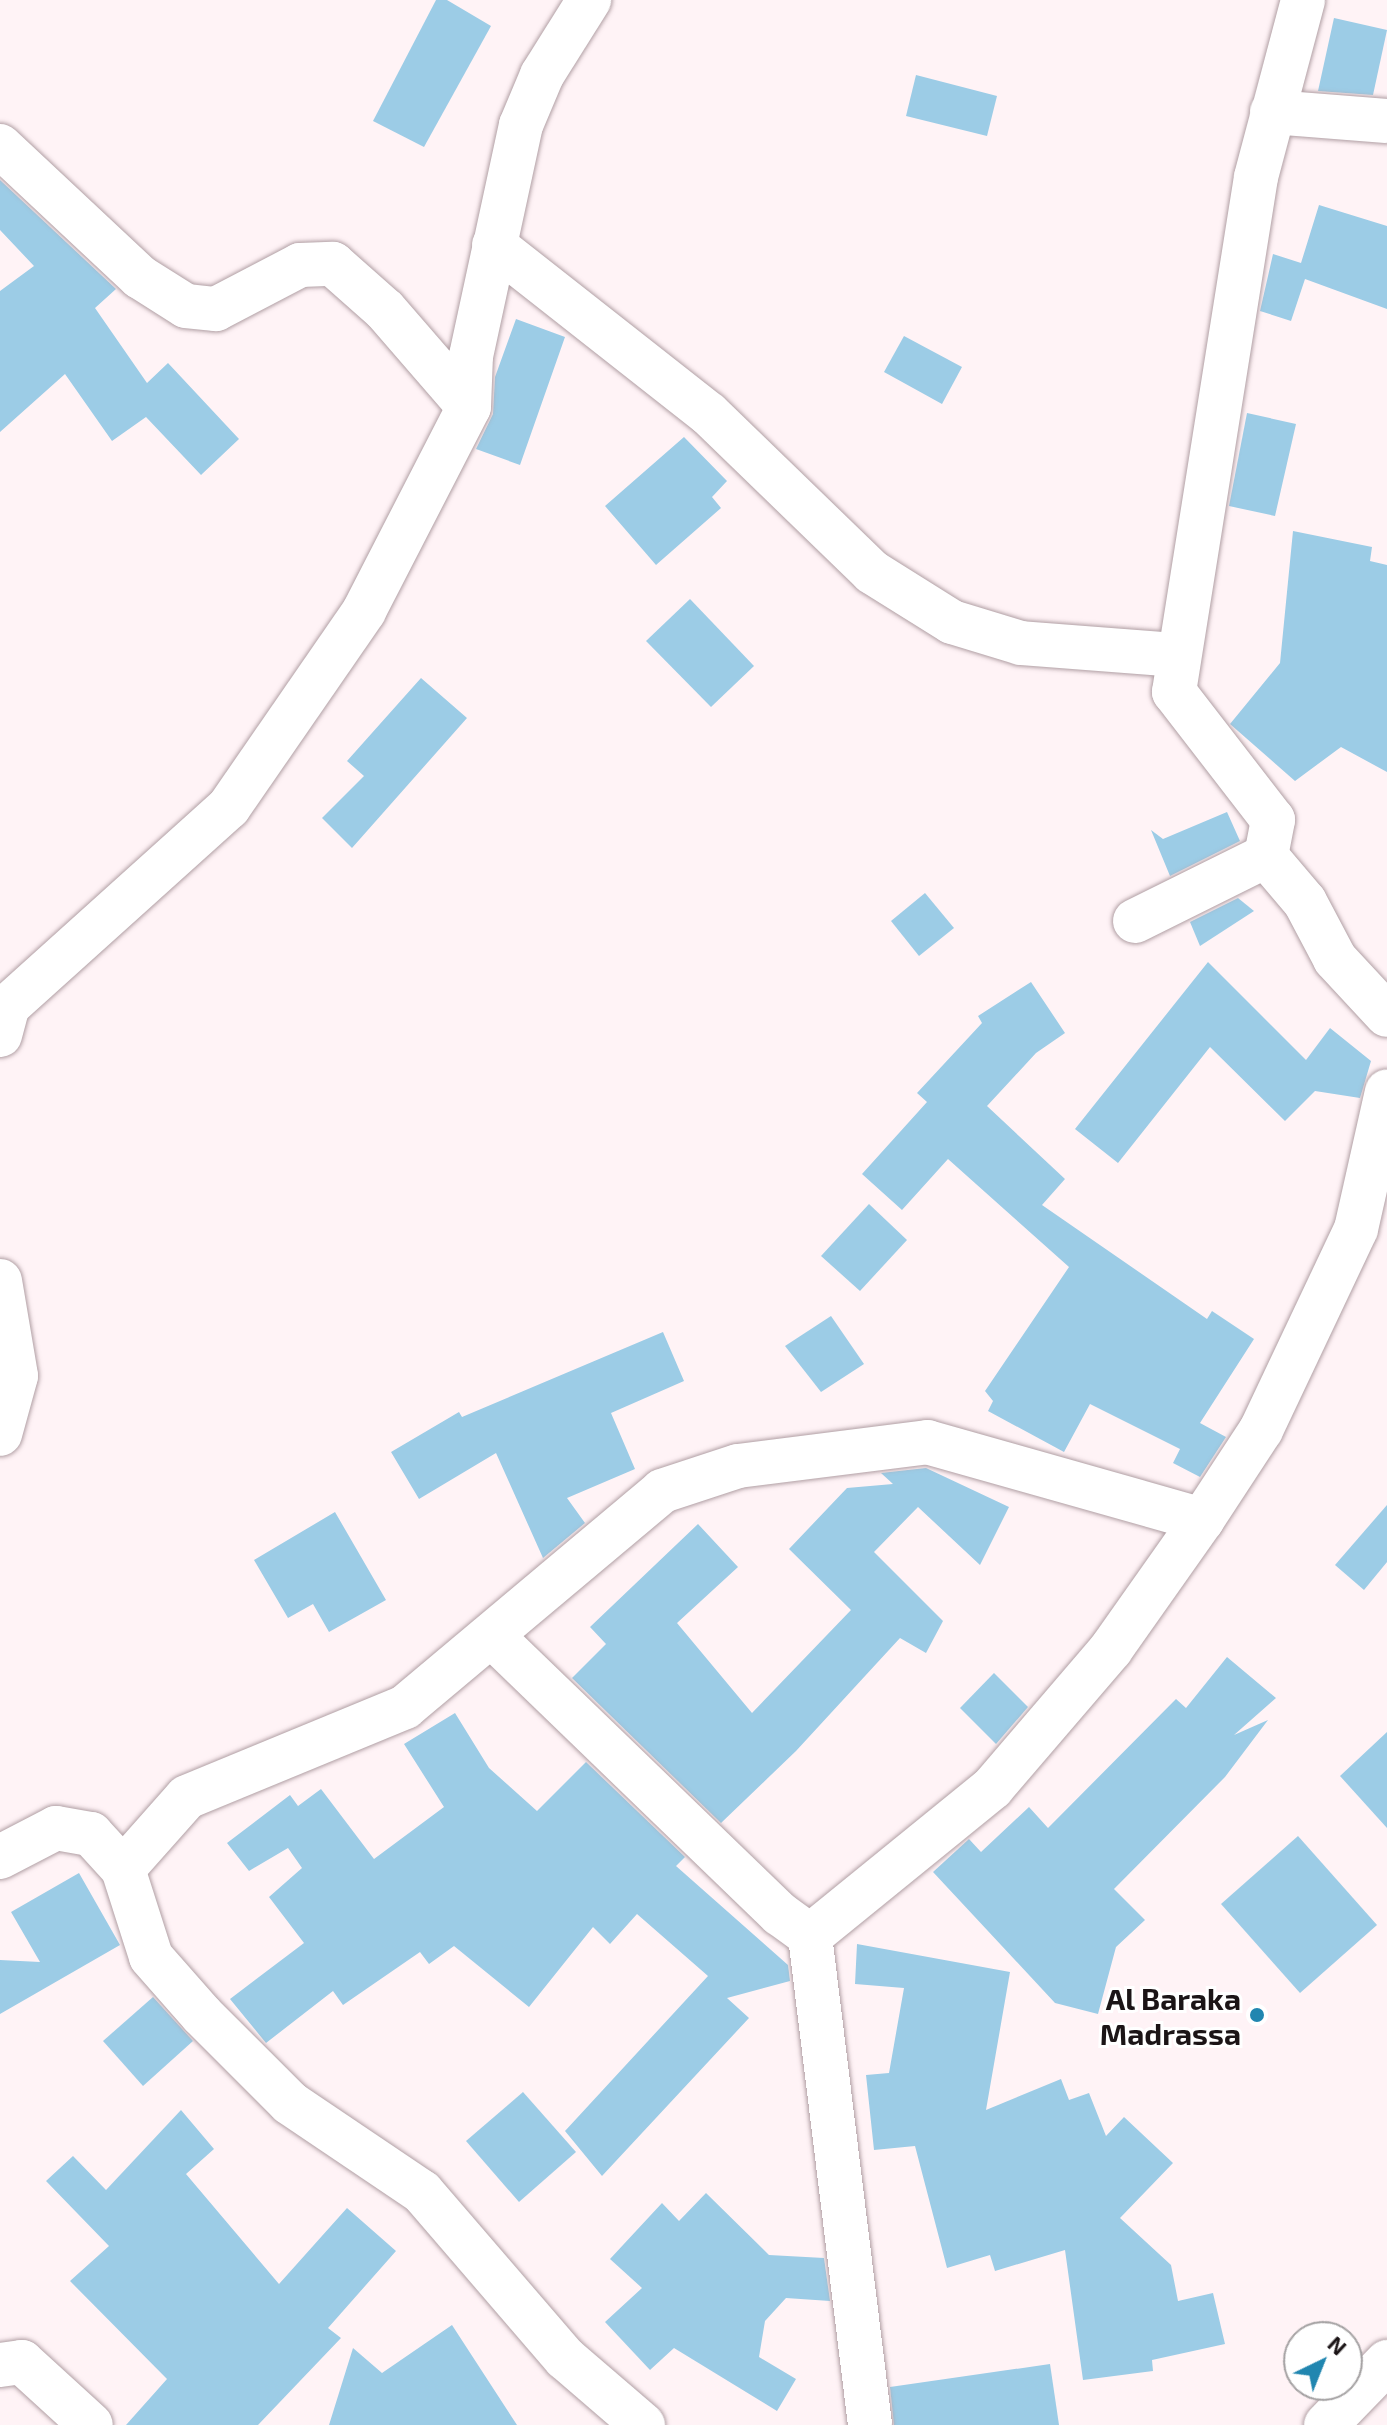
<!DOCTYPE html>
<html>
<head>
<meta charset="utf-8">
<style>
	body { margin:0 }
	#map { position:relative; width:1387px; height:2425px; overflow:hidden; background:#fff3f6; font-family:"Exo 2",sans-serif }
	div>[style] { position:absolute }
	.building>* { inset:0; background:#9ccce6 }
	.roads { filter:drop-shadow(0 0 2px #b19fa4) drop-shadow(0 0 2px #b19fa4) }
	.minor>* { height:44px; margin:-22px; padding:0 22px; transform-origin:22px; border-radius:22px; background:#fff }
	.dots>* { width:22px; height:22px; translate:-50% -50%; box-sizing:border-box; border:4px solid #fff; border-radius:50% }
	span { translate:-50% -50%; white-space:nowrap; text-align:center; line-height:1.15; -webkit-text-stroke:6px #fff; paint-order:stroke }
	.poi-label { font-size:30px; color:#1b1416; font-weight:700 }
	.right { translate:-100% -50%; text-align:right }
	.north { position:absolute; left:1283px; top:2321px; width:80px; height:80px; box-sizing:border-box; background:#fff; border:2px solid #a4a1a2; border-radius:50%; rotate:43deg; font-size:22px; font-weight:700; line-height:32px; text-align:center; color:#1b1416 }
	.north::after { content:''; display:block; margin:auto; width:28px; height:36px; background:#2186b0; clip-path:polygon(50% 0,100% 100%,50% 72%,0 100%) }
</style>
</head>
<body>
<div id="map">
	<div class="building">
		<div style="clip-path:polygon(436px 0,447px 0,491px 26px,424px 147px,373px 121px)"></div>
		<div style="clip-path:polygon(1334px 18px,1387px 30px,1373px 95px,1318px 91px)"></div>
		<div style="clip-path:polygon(916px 75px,997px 96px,987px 136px,906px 116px)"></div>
		<div style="clip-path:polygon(0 180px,116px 289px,95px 308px,147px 383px,168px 363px,239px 439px,201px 475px,146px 417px,112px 441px,65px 374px,0 432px,0 291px,34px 266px,0 230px)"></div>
		<div style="clip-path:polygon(1319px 205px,1387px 226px,1387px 309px,1305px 279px,1291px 321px,1260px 311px,1273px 254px,1301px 263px)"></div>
		<div style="clip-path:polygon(516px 319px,565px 337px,520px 465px,476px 449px,493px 414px,495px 377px)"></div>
		<div style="clip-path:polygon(904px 336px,962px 367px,942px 404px,884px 372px)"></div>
		<div style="clip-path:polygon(1247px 413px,1296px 424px,1275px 516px,1229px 506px)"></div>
		<div style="clip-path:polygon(684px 437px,727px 481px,712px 497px,721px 508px,656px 565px,605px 506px)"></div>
		<div style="clip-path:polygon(1293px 531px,1372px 547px,1370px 561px,1387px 565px,1387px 772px,1341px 747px,1295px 781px,1230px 724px,1280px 663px)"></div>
		<div style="clip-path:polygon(690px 599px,754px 666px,711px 707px,646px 641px)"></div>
		<div style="clip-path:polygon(421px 678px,467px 718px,352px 848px,322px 818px,364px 776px,347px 761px)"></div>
		<div style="clip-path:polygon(1227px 812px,1240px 841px,1170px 876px,1151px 830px,1163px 839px)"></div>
		<div style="clip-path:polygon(925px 893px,954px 928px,919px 956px,891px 921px)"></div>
		<div style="clip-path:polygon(1238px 898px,1254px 911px,1200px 946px,1190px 922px)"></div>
		<div style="clip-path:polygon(1208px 962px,1306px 1060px,1330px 1028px,1371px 1061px,1360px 1098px,1315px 1091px,1285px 1121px,1210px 1047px,1118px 1163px,1075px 1129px)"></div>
		<div style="clip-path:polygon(1031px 982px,1065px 1033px,1036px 1053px,987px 1106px,1065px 1179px,1042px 1205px,1207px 1319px,1212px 1311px,1254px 1339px,1200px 1423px,1226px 1437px,1200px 1477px,1173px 1463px,1180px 1449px,1090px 1404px,1064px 1452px,988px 1411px,993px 1401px,985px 1391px,1069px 1267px,948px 1159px,902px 1210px,862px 1174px,927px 1102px,917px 1093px,982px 1023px,978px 1016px)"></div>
		<div style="clip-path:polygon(869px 1204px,907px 1240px,860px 1291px,821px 1256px)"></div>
		<div style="clip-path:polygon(831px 1316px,864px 1364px,821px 1392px,785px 1346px)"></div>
		<div style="clip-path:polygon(663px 1332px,684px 1381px,611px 1413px,635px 1469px,567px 1498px,585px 1523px,543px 1558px,496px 1453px,419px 1499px,391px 1452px,459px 1412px,462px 1417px)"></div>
		<div style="clip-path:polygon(926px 1468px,1009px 1507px,980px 1565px,918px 1507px,874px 1552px,943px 1621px,926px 1653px,900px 1638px,796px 1751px,721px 1823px,572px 1678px,606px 1644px,590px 1627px,698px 1524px,738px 1567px,677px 1623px,752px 1713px,851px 1610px,789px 1549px,847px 1488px,893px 1484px,881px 1473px)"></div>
		<div style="clip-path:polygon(1387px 1505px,1387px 1562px,1364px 1590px,1335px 1565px)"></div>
		<div style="clip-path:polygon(335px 1512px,386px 1600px,329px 1632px,313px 1604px,288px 1618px,254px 1560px)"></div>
		<div style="clip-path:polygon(1227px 1657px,1276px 1698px,1234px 1735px,1268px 1720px,1225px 1777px,1114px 1889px,1145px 1920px,1116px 1947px,1098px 2014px,1055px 2003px,933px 1872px,969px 1839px,981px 1852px,1029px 1807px,1048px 1828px,1176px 1699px,1186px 1708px)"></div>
		<div style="clip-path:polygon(994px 1673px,1028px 1707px,996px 1744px,960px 1708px)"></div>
		<div style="clip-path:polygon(455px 1713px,489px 1768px,537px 1811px,586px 1762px,685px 1857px,676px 1866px,788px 1965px,790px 1981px,727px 1998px,749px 2018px,602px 2176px,565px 2131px,708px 1976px,637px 1914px,610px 1944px,593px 1927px,529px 2007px,454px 1946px,429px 1964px,420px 1952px,343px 2005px,333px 1991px,266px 2043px,230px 1999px,304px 1943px,269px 1897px,302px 1868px,288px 1848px,249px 1871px,227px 1843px,290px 1795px,298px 1806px,321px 1789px,374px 1859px,444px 1807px,404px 1744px)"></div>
		<div style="clip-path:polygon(1387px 1732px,1387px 1828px,1340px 1776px)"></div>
		<div style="clip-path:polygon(1298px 1836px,1377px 1925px,1300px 1993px,1221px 1904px)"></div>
		<div style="clip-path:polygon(79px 1873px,120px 1945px,0 2014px,0 1960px,40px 1962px,11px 1912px)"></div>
		<div style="clip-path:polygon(857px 1944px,1010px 1972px,986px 2110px,1061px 2079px,1069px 2100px,1089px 2093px,1106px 2136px,1124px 2117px,1173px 2163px,1120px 2218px,1171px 2265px,1178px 2301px,1213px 2293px,1225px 2344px,1152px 2360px,1153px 2371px,1083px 2380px,1065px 2250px,995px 2271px,990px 2255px,947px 2268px,915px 2146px,874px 2150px,866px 2075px,889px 2073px,904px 1988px,855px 1984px)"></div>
		<div style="clip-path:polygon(153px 1997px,193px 2041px,143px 2086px,103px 2041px)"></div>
		<div style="clip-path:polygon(523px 2092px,576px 2152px,519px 2202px,466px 2141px)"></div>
		<div style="clip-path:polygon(181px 2110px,214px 2149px,186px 2174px,279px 2284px,347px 2208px,396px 2251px,328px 2328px,341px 2338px,258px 2425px,126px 2425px,167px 2379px,70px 2281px,109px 2246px,46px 2181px,73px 2156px,106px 2190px)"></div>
		<div style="clip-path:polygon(706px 2193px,769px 2255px,824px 2258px,830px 2301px,786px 2298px,765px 2321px,759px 2357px,796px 2379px,777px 2411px,674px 2348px,650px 2370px,605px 2322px,642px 2288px,610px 2259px,662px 2203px,679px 2221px)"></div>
		<div style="clip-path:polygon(452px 2325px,517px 2425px,329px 2425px,353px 2348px,382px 2373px)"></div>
		<div style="clip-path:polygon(1050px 2364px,1059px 2425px,894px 2425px,890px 2387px)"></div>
	</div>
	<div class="roads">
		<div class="minor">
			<div style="left:1272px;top:112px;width:115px;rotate:4.5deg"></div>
			<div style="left:0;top:146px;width:192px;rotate:43.1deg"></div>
			<div style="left:140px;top:277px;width:54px;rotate:32.2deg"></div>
			<div style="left:186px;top:306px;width:30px;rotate:6deg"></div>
			<div style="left:216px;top:309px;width:95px;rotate:-27.6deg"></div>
			<div style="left:300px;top:265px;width:33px;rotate:-2deg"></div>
			<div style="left:333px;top:264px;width:69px;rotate:41.5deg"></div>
			<div style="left:385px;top:310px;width:128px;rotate:49.1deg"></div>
			<div style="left:494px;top:245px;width:273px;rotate:38.2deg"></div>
			<div style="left:709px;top:414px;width:227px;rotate:44.1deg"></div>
			<div style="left:872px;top:572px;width:94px;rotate:32deg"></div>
			<div style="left:952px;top:622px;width:72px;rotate:16.9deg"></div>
			<div style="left:1021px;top:643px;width:155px;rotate:4.4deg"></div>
			<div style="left:1266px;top:856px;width:37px;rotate:-79deg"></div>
			<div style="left:1273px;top:820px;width:162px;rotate:-127.7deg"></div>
			<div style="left:1174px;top:692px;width:521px;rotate:-80.95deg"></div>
			<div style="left:1256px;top:177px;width:183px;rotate:-75.1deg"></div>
			<div style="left:1266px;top:856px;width:60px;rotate:49.7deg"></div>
			<div style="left:1305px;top:902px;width:64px;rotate:62.2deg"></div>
			<div style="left:1335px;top:959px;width:76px;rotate:47.1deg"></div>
			<div style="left:1135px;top:921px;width:146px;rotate:-26.4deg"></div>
			<div style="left:0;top:1035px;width:30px;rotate:-75deg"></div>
			<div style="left:8px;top:1006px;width:297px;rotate:-42deg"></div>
			<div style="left:229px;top:807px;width:238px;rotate:-55.4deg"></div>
			<div style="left:364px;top:611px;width:229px;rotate:-62.8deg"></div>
			<div style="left:469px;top:407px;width:51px;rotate:-87.8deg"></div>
			<div style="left:471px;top:356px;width:236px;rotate:-77.8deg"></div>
			<div style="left:521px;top:125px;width:54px;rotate:-67.2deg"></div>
			<div style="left:542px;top:75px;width:89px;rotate:-57.9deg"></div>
			<div style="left:0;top:1281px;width:96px;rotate:80.4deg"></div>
			<div style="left:16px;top:1376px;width:60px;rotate:105.4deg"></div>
			<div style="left:493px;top:1637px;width:399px;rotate:44deg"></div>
			<div style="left:780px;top:1914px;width:37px;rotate:36deg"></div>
			<div style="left:810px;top:1936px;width:493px;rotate:83deg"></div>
			<div style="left:0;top:1857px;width:63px;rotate:-27.4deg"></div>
			<div style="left:56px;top:1828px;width:36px;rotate:10deg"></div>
			<div style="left:91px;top:1834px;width:47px;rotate:47.6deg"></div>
			<div style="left:123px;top:1869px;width:92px;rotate:72.3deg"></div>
			<div style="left:151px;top:1957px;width:77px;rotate:48.7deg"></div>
			<div style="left:202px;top:2015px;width:124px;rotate:45deg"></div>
			<div style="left:290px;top:2103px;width:159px;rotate:34deg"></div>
			<div style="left:422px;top:2192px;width:219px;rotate:49.3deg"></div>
			<div style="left:565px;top:2358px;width:103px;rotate:40.7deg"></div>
			<div style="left:123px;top:1869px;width:96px;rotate:-48.4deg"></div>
			<div style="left:187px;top:1797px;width:236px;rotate:-22.4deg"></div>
			<div style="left:405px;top:1707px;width:336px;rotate:-40deg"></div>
			<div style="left:662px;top:1491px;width:80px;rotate:-18.2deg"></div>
			<div style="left:738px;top:1466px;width:191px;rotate:-7.2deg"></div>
			<div style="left:927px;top:1442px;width:286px;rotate:15.8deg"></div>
			<div style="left:810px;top:1936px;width:235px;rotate:-39.1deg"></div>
			<div style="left:992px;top:1788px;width:183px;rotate:-49.4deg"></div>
			<div style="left:1111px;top:1649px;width:158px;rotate:-54.8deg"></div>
			<div style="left:1202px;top:1520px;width:108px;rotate:-56.8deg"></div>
			<div style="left:1261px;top:1430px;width:222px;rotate:-64.7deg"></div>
			<div style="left:1356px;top:1229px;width:141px;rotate:-77.3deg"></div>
			<div style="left:0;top:2365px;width:22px;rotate:-8deg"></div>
			<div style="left:22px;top:2362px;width:93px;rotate:42.4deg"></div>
			<div style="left:1326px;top:2425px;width:88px;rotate:-45.9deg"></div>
		</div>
	</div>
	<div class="dots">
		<div style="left:1257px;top:2015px;background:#2186b0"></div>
	</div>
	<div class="poi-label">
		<span class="right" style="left:1241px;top:2015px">Al Baraka<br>Madrassa</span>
	</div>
	<div class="north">N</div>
</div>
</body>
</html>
